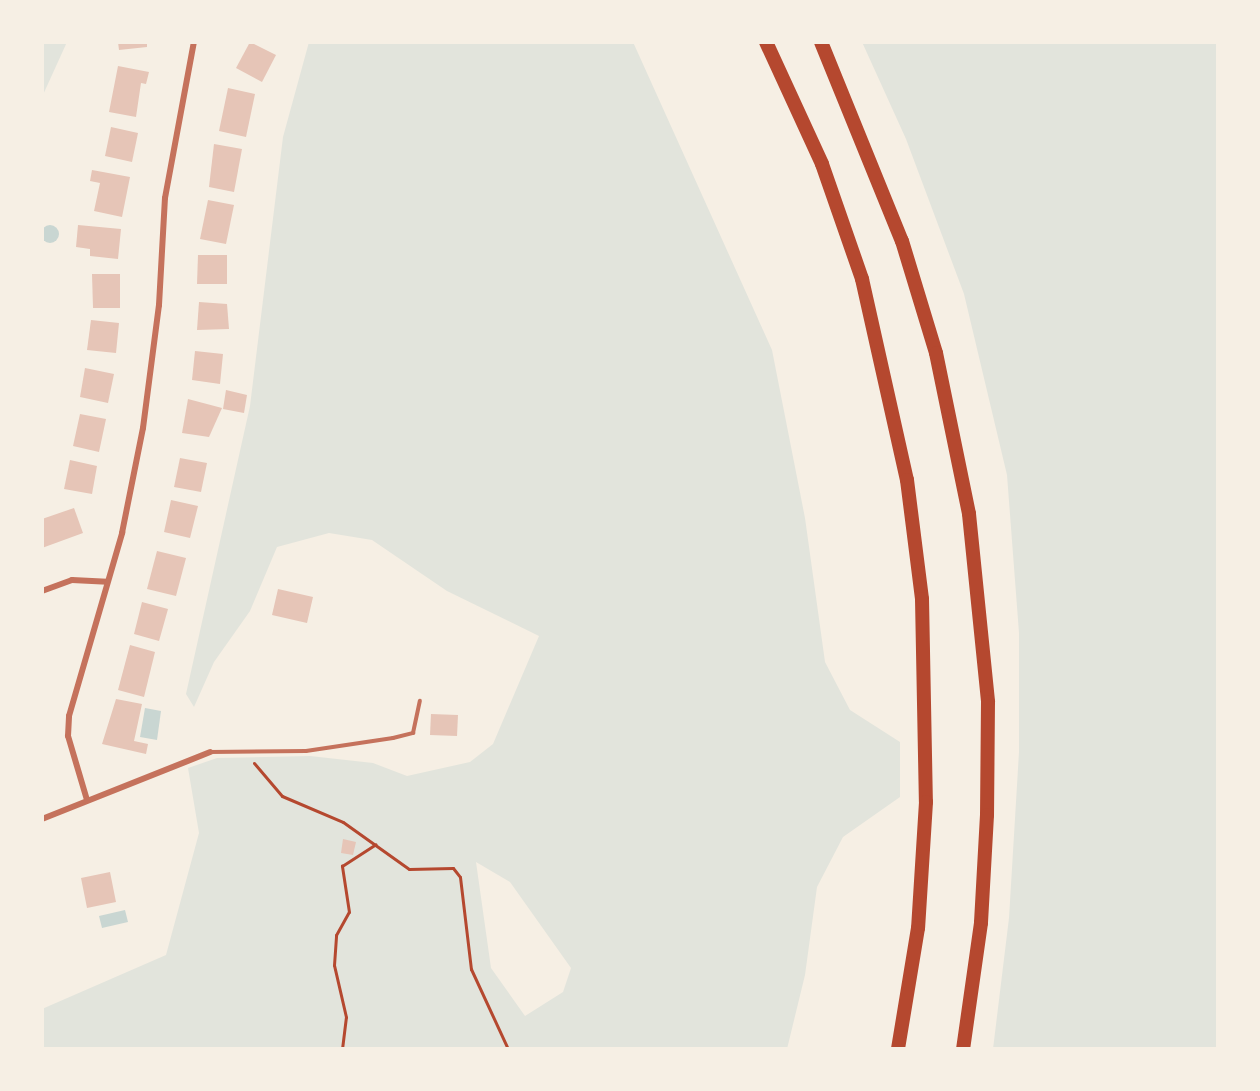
<!DOCTYPE html>
<html>
<head>
<meta charset="utf-8">
<style>
	body { margin:0 }
	#map { position:relative; width:1260px; height:1091px; overflow:hidden; background:#f6efe4; font-family:Helvetica,sans-serif }
	div>[style] { position:absolute }
	.green>* { inset:0; background:#e2e4dc }
	.water>* { inset:0; background:#c9d6d2 }
	.round { border-radius:50% }
	.building>* { inset:0; background:#e6c5b7 }
	.path>* { height:3px; margin:-1.5px; padding:0 1.5px; transform-origin:1.5px; border-radius:1.5px; background:#b5482f }
	.service>* { height:4px; margin:-2px; padding:0 2px; transform-origin:2px; border-radius:2px; background:#c5725c }
	.minor>* { height:6px; margin:-3px; padding:0 3px; transform-origin:3px; border-radius:3px; background:#c5725c }
	.motorway>* { height:14px; margin:-7px; padding:0 7px; transform-origin:7px; border-radius:7px; background:#b5482f }
	span { translate:-50% -50%; white-space:nowrap; text-align:center; line-height:1.15; -webkit-text-stroke:5px #f6efe4; paint-order:stroke }
	.frame { position:absolute; inset:0; border:44px solid #f6efe4; pointer-events:none }
</style>
</head>
<body>
<div id="map">
	<div class="green">
		<div style="clip-path:polygon(42px 42px,67px 42px,42px 97px)"></div>
		<div style="clip-path:polygon(evenodd,309px 42px,633px 42px,772px 350px,805px 518px,825px 662px,850px 710px,900px 742px,900px 797px,843px 837px,817px 887px,805px 975px,787px 1049px,42px 1049px,42px 1009px,166px 955px,199px 833px,188px 768px,217px 758px,310px 756px,373px 763px,407px 776px,470px 762px,493px 744px,539px 636px,447px 591px,372px 540px,329px 533px,277px 547px,250px 611px,214px 662px,194px 707px,186px 694px,250px 406px,283px 137px,309px 42px,476px 862px,510px 882px,571px 968px,563px 992px,525px 1016px,491px 968px,476px 862px)"></div>
		<div style="clip-path:polygon(862px 42px,1218px 42px,1218px 1049px,993px 1049px,1009px 918px,1019px 752px,1019px 633px,1007px 475px,964px 294px,906px 139px)"></div>
	</div>
	<div class="water">
		<div class="round" style="left:41px;top:225px;width:18px;height:18px"></div>
		<div style="clip-path:polygon(145px 708px,161px 711px,157px 740px,140px 737px)"></div>
		<div style="clip-path:polygon(125px 910px,128px 922px,102px 928px,99px 916px)"></div>
	</div>
	<div class="building">
		<div style="clip-path:polygon(118px 42px,147px 42px,147px 47px,119px 50px)"></div>
		<div style="clip-path:polygon(250px 42px,276px 55px,262px 82px,236px 68px)"></div>
		<div style="clip-path:polygon(118px 66px,149px 72px,146px 84px,141px 83px,136px 117px,109px 112px)"></div>
		<div style="clip-path:polygon(228px 88px,255px 94px,246px 137px,219px 131px)"></div>
		<div style="clip-path:polygon(111px 127px,138px 133px,132px 162px,105px 156px)"></div>
		<div style="clip-path:polygon(214px 144px,242px 149px,234px 192px,209px 187px)"></div>
		<div style="clip-path:polygon(92px 170px,130px 177px,122px 217px,94px 211px,100px 183px,90px 181px)"></div>
		<div style="clip-path:polygon(208px 200px,234px 205px,226px 244px,200px 239px)"></div>
		<div style="clip-path:polygon(78px 225px,121px 229px,118px 259px,90px 256px,90px 249px,76px 247px)"></div>
		<div style="clip-path:polygon(198px 255px,227px 255px,227px 284px,197px 284px)"></div>
		<div style="clip-path:polygon(92px 274px,120px 274px,120px 308px,93px 308px)"></div>
		<div style="clip-path:polygon(199px 302px,227px 304px,229px 329px,197px 330px)"></div>
		<div style="clip-path:polygon(91px 320px,119px 323px,116px 353px,87px 350px)"></div>
		<div style="clip-path:polygon(195px 351px,223px 354px,220px 384px,192px 380px)"></div>
		<div style="clip-path:polygon(85px 368px,114px 374px,108px 403px,80px 397px)"></div>
		<div style="clip-path:polygon(226px 390px,247px 395px,244px 413px,223px 409px)"></div>
		<div style="clip-path:polygon(188px 399px,222px 408px,209px 437px,182px 433px)"></div>
		<div style="clip-path:polygon(80px 414px,106px 419px,99px 452px,73px 446px)"></div>
		<div style="clip-path:polygon(180px 458px,207px 463px,201px 492px,174px 487px)"></div>
		<div style="clip-path:polygon(70px 460px,97px 466px,92px 494px,64px 489px)"></div>
		<div style="clip-path:polygon(171px 500px,198px 506px,190px 538px,164px 532px)"></div>
		<div style="clip-path:polygon(74px 508px,83px 533px,42px 548px,42px 519px)"></div>
		<div style="clip-path:polygon(157px 551px,186px 558px,176px 596px,147px 589px)"></div>
		<div style="clip-path:polygon(278px 589px,313px 597px,307px 623px,272px 615px)"></div>
		<div style="clip-path:polygon(142px 602px,168px 609px,159px 641px,134px 634px)"></div>
		<div style="clip-path:polygon(130px 645px,155px 652px,144px 697px,118px 690px)"></div>
		<div style="clip-path:polygon(116px 699px,142px 704px,134px 741px,148px 744px,146px 754px,102px 744px)"></div>
		<div style="clip-path:polygon(431px 714px,458px 715px,457px 736px,430px 735px)"></div>
		<div style="clip-path:polygon(343px 839px,356px 842px,353px 855px,341px 853px)"></div>
		<div style="clip-path:polygon(110px 872px,116px 902px,87px 908px,81px 878px)"></div>
	</div>
	<div class="path">
		<div style="left:254px;top:763px;width:43px;rotate:49.7deg"></div>
		<div style="left:282px;top:796px;width:66px;rotate:23.1deg"></div>
		<div style="left:343px;top:822px;width:81px;rotate:35.5deg"></div>
		<div style="left:409px;top:869px;width:44px;rotate:-1.3deg"></div>
		<div style="left:453px;top:868px;width:11px;rotate:52deg"></div>
		<div style="left:460px;top:877px;width:93px;rotate:83.2deg"></div>
		<div style="left:471px;top:969px;width:88px;rotate:65.2deg"></div>
		<div style="left:342px;top:1049px;width:32px;rotate:-83deg"></div>
		<div style="left:346px;top:1017px;width:53px;rotate:-103deg"></div>
		<div style="left:334px;top:965px;width:30px;rotate:-86deg"></div>
		<div style="left:336px;top:935px;width:26px;rotate:-61deg"></div>
		<div style="left:349px;top:912px;width:47px;rotate:-98.7deg"></div>
		<div style="left:342px;top:866px;width:40px;rotate:-32.9deg"></div>
	</div>
	<div class="service">
		<div style="left:210px;top:752px;width:96px;rotate:-0.6deg"></div>
		<div style="left:306px;top:751px;width:88px;rotate:-8.5deg"></div>
		<div style="left:393px;top:738px;width:21px;rotate:-14deg"></div>
		<div style="left:413px;top:733px;width:33px;rotate:-78deg"></div>
	</div>
	<div class="minor">
		<div style="left:42px;top:591px;width:32px;rotate:-20deg"></div>
		<div style="left:72px;top:580px;width:35px;rotate:3deg"></div>
		<div style="left:87px;top:800px;width:67px;rotate:-106.5deg"></div>
		<div style="left:68px;top:736px;width:20px;rotate:-87deg"></div>
		<div style="left:69px;top:716px;width:191px;rotate:-73.8deg"></div>
		<div style="left:122px;top:533px;width:107px;rotate:-78.7deg"></div>
		<div style="left:143px;top:428px;width:124px;rotate:-82.6deg"></div>
		<div style="left:159px;top:305px;width:107px;rotate:-86.8deg"></div>
		<div style="left:165px;top:198px;width:159px;rotate:-79.5deg"></div>
		<div style="left:42px;top:819px;width:181px;rotate:-21.7deg"></div>
	</div>
	<div class="motorway">
		<div style="left:766px;top:42px;width:134px;rotate:65.3deg"></div>
		<div style="left:822px;top:164px;width:122px;rotate:70.8deg"></div>
		<div style="left:862px;top:279px;width:206px;rotate:77.4deg"></div>
		<div style="left:907px;top:480px;width:120px;rotate:82.8deg"></div>
		<div style="left:922px;top:599px;width:203px;rotate:88.9deg"></div>
		<div style="left:926px;top:802px;width:126px;rotate:93.6deg"></div>
		<div style="left:918px;top:928px;width:123px;rotate:99.4deg"></div>
		<div style="left:821px;top:42px;width:215px;rotate:67.9deg"></div>
		<div style="left:902px;top:241px;width:117px;rotate:73.1deg"></div>
		<div style="left:936px;top:353px;width:164px;rotate:78.4deg"></div>
		<div style="left:969px;top:514px;width:189px;rotate:84.2deg"></div>
		<div style="left:988px;top:702px;width:113px;rotate:90.5deg"></div>
		<div style="left:987px;top:815px;width:108px;rotate:93.2deg"></div>
		<div style="left:981px;top:923px;width:127px;rotate:98.1deg"></div>
	</div>
	<div class="frame"></div>
</div>
</body>
</html>
